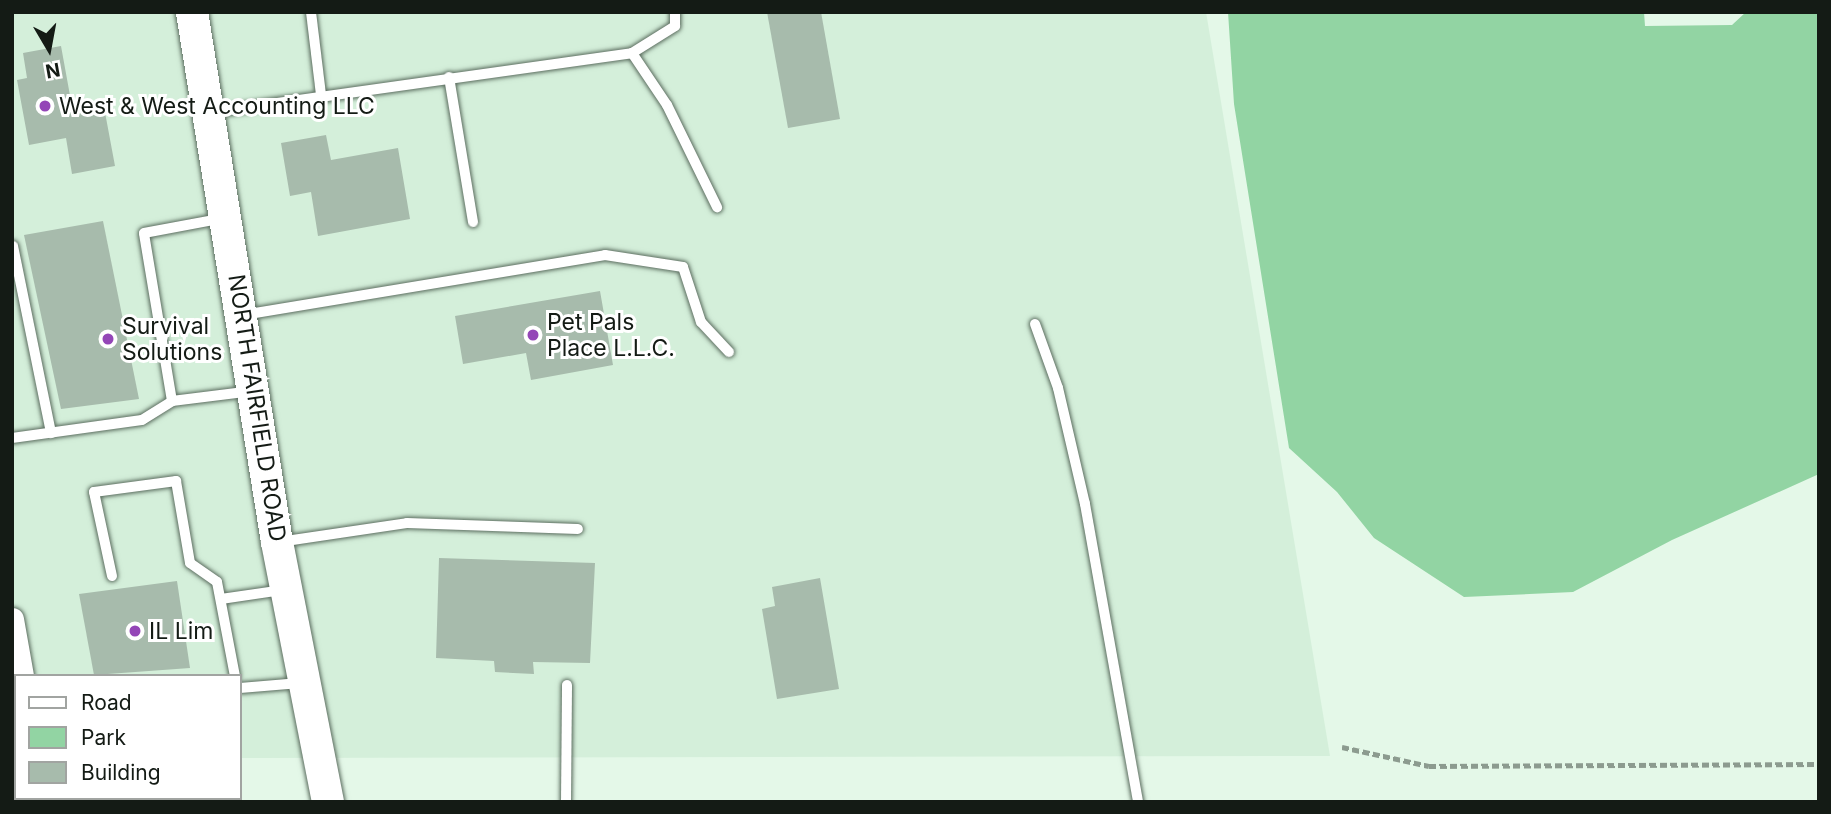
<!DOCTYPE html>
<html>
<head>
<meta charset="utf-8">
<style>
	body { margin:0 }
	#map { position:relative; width:1831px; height:814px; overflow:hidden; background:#e4f8e8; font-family:Inter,sans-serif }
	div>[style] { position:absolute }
	.built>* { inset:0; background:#d4efda }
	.green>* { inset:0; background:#92d4a3 }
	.building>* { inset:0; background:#a7bbac }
	.path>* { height:4.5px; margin-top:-2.25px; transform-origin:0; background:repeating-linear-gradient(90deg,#8c9b8f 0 7px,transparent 0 10.5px) }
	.roads { filter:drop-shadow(0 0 2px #5c6e60) drop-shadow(0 0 2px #5c6e60) }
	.lane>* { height:10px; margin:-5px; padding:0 5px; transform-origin:5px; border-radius:5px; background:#fff }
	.street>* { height:23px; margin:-11.5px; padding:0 11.5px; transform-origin:11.5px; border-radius:11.5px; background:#fff }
	.secondary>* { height:32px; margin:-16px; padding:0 16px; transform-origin:16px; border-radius:16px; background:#fff }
	.dots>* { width:19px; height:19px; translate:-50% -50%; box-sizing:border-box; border:4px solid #fff; border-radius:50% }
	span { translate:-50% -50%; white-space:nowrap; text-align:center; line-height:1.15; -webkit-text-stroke:6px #fff; paint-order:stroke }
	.poi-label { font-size:23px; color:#141b15 }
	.left { translate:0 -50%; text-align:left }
	.street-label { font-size:23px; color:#141b15 }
	.frame { position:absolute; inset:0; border:14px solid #141b15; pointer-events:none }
	.legend { position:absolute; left:14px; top:674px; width:228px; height:126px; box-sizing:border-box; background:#fff; border:2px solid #a1a4a1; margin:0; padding:9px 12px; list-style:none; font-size:21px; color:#141b15 }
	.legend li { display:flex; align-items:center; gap:14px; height:35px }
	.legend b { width:35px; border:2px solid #a1a4a1 }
	.north { position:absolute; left:14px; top:14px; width:70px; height:70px; -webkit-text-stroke:5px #fff; paint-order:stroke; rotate:170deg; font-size:19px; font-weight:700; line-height:28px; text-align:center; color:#141b15 }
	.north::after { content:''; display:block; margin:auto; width:24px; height:32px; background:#141b15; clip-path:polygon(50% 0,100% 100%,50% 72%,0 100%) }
</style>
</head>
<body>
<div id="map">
	<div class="built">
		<div style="clip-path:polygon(12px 12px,1206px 12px,1330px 756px,240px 758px,240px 676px,16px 676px,12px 757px)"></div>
	</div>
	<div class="green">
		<div style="clip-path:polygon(1228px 12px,1644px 12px,1645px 26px,1732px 25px,1746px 12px,1819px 12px,1819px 474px,1672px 540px,1573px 592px,1464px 597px,1374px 538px,1337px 492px,1289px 448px,1234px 104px)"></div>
	</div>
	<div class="building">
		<div style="clip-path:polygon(767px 12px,821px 12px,840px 119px,788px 128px)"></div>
		<div style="clip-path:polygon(61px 46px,73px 112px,104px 107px,115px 166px,72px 174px,66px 138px,29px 145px,17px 80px,27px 78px,23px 53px)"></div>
		<div style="clip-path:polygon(326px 135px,331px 160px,398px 148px,410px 219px,318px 236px,311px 192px,290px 196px,281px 143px)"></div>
		<div style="clip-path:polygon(103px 221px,139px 399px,61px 409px,24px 235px)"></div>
		<div style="clip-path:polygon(600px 291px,613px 365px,531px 380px,526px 353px,463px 364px,455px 316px)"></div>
		<div style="clip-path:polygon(439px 558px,595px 563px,590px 663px,533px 662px,534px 674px,495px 672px,494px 661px,436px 658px)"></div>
		<div style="clip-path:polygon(820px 578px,839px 689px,777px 699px,762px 609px,775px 606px,772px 587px)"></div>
		<div style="clip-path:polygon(177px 581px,190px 668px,94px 675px,79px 594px)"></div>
	</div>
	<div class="path">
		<div style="left:1342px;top:747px;width:89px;rotate:12.3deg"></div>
		<div style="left:1429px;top:766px;width:390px;rotate:-0.3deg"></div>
	</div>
	<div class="roads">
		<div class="lane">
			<div style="left:311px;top:12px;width:84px;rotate:83.1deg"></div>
			<div style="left:632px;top:53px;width:63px;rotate:56.1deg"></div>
			<div style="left:667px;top:105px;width:114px;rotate:63.9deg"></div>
			<div style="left:449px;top:77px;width:147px;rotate:80.6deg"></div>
			<div style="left:213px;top:112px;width:423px;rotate:-8deg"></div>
			<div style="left:632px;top:53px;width:51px;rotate:-32.1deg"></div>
			<div style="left:675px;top:26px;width:14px;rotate:-90deg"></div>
			<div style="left:13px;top:246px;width:191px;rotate:78.5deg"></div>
			<div style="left:243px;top:315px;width:367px;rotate:-9.4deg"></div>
			<div style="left:605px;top:255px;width:79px;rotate:8.7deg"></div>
			<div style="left:683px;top:267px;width:58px;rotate:71.9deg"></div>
			<div style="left:701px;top:322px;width:41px;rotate:47deg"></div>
			<div style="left:1035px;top:324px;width:68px;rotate:70.2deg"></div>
			<div style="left:1058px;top:388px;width:119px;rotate:76.9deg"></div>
			<div style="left:1085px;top:504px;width:303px;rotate:79.9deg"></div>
			<div style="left:172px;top:401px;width:170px;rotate:-99.5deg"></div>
			<div style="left:144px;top:233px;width:81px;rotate:-10.6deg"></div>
			<div style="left:12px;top:438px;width:131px;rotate:-7.9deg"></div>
			<div style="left:142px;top:420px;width:36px;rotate:-32deg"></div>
			<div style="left:172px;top:401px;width:81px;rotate:-7.1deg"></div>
			<div style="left:279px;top:542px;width:129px;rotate:-8.4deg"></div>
			<div style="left:407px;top:523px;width:171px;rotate:2deg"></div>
			<div style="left:112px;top:576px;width:86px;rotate:-102.1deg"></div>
			<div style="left:94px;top:492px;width:83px;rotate:-7.6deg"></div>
			<div style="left:176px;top:481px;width:83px;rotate:80.3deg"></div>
			<div style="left:190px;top:563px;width:33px;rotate:35deg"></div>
			<div style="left:217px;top:582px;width:96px;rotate:79.2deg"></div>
			<div style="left:221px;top:599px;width:63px;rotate:-8.3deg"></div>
			<div style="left:240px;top:688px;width:60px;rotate:-4.8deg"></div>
			<div style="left:114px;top:798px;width:4px;rotate:90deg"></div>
			<div style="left:566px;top:802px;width:117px;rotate:-89.5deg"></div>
		</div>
		<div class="street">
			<div style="left:12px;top:619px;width:58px;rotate:80deg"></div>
			<div style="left:43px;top:798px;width:4px;rotate:76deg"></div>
		</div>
		<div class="secondary">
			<div style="left:192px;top:12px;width:537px;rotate:80.89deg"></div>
			<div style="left:277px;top:542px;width:265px;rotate:78.9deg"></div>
		</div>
	</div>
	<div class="dots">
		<div style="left:45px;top:106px;background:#9446b7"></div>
		<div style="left:533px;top:335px;background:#9446b7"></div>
		<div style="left:108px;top:339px;background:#9446b7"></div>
		<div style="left:135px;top:631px;background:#9446b7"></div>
	</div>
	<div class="poi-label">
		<span class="left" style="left:59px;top:106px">West &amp; West Accounting LLC</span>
		<span class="left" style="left:547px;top:335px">Pet Pals<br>Place L.L.C.</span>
		<span class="left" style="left:122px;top:339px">Survival<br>Solutions</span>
		<span class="left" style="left:149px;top:631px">IL Lim</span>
	</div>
	<div class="street-label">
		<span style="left:257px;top:408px;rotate:81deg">NORTH FAIRFIELD ROAD</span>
	</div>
	<div class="frame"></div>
	<ul class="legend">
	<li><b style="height:9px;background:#fff"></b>Road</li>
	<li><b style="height:19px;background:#92d4a3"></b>Park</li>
	<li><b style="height:19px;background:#a7bbac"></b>Building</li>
	</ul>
	<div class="north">N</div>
</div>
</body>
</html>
